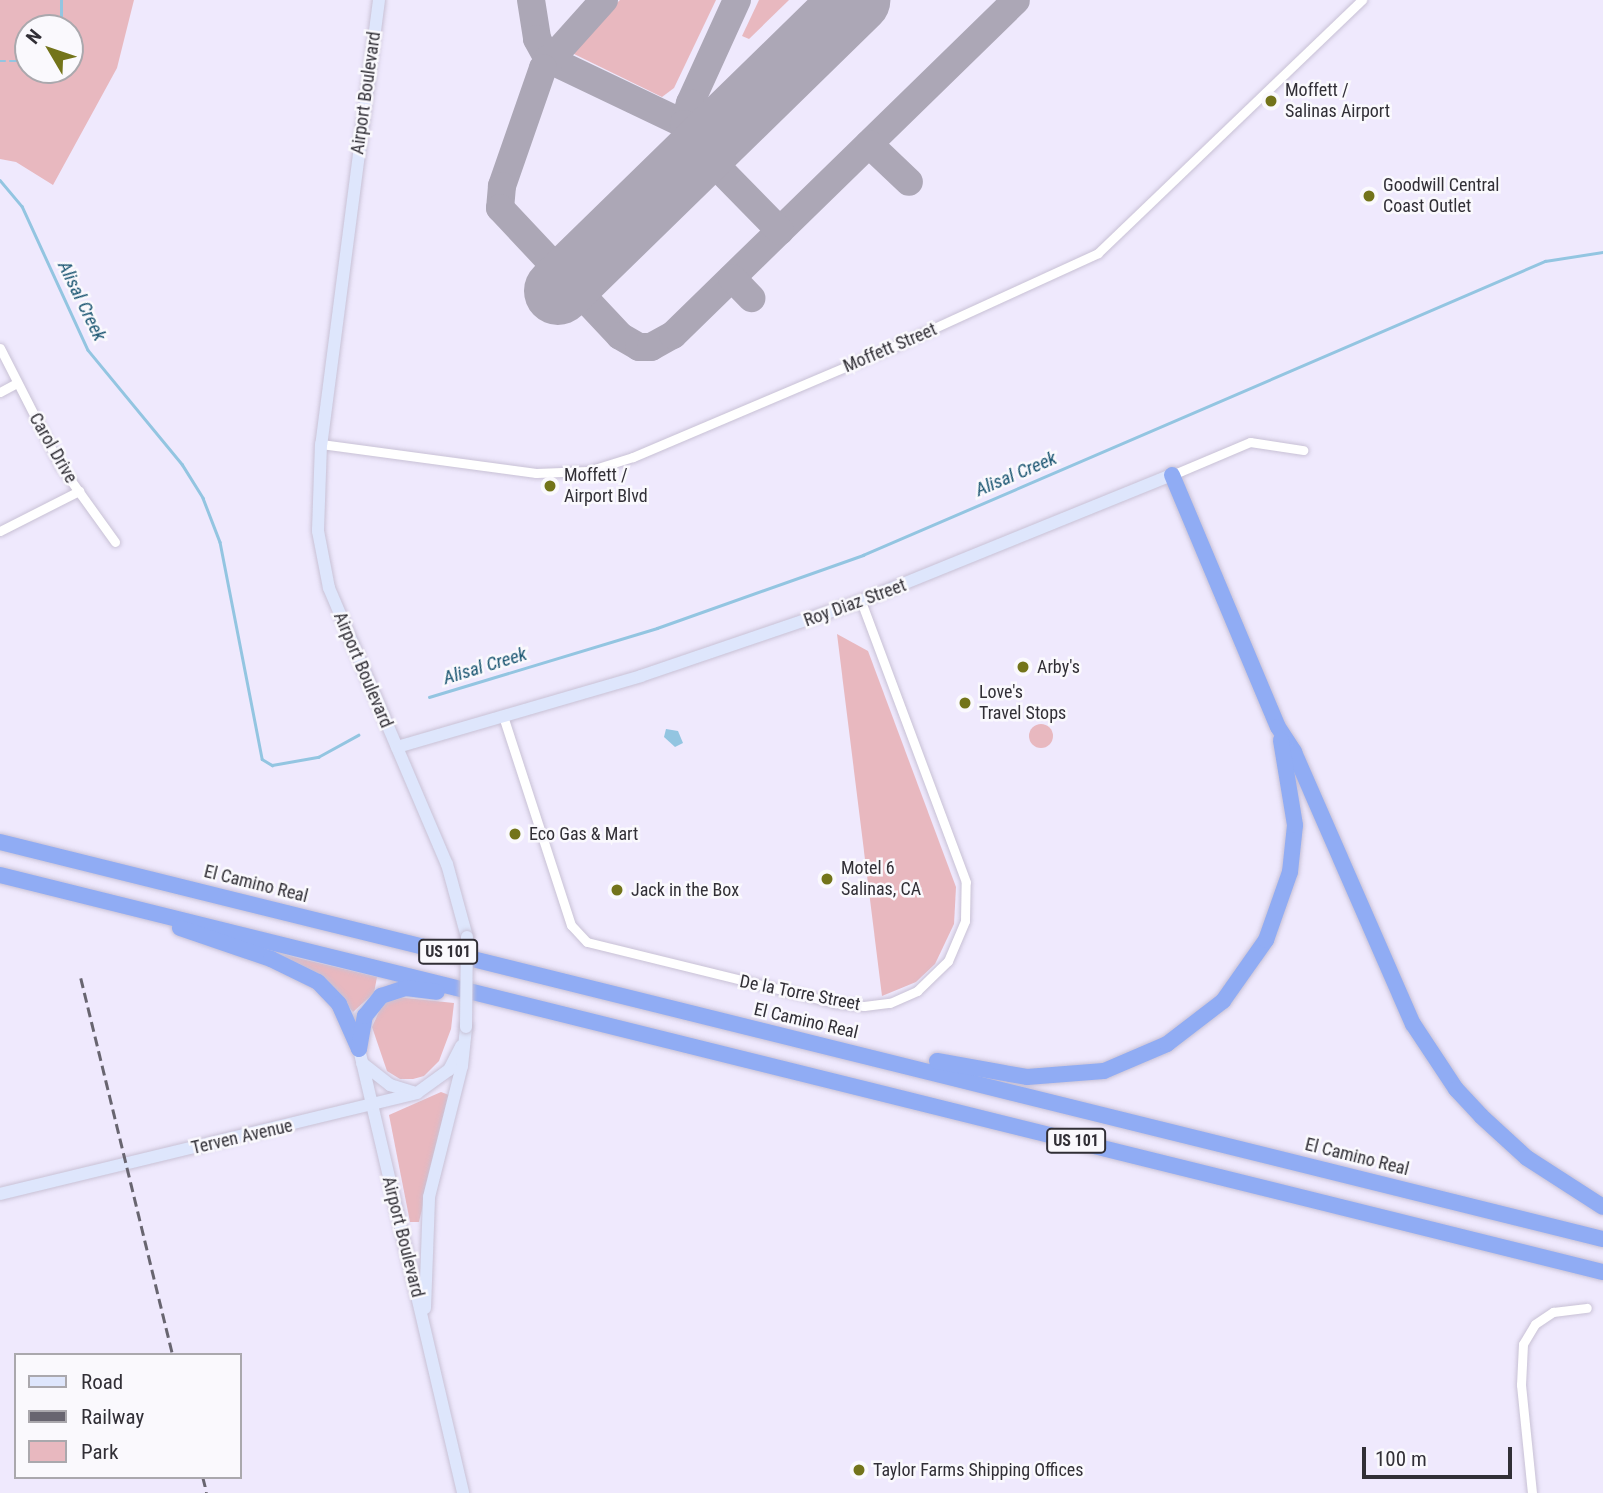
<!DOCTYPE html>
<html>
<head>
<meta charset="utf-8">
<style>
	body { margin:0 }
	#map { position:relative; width:1603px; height:1493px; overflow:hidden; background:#efe9fd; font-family:"Roboto Condensed",sans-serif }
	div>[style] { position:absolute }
	.green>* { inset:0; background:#e8b8bf }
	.round { border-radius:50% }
	.water>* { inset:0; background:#93c5e1 }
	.stream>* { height:2.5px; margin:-1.25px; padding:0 1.25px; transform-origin:1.25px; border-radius:1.25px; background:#93c5e1 }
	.taxiway>* { height:28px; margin:-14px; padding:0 14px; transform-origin:14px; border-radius:14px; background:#aca7b6 }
	.runway>* { height:68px; margin:-34px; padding:0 34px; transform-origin:34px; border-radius:34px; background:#aca7b6 }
	.roads { filter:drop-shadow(0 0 2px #c8c1d5) drop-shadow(0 0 2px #c8c1d5) }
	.street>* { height:9px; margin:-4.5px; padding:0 4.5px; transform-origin:4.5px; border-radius:4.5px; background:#fff }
	.secondary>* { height:12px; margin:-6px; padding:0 6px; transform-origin:6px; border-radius:6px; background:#dee6fc }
	.highway>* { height:16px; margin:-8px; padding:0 8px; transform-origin:8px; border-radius:8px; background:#90acf4 }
	.rail>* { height:2.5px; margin-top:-1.25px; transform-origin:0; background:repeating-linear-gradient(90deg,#686570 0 10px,transparent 0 15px) }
	.bridges { filter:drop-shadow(0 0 2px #c8c1d5) drop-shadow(0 0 2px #c8c1d5) }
	.secondary-bridge>* { height:12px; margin:-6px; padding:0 6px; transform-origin:6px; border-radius:6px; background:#dee6fc }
	.dots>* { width:19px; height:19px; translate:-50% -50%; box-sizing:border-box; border:4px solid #faf9fd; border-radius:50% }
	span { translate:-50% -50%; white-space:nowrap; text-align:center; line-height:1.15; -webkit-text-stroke:5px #faf9fd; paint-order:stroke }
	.shield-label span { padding:2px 5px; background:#faf9fd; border:2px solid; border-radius:5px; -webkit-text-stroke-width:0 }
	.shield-label { font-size:16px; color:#312f36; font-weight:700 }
	.poi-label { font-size:18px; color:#312f36 }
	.left { translate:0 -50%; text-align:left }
	.street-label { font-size:18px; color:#312f36 }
	.water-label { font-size:19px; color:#185470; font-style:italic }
	.legend { position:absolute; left:14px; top:1353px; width:228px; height:126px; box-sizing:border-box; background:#faf9fd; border:2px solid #aaa8ad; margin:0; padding:9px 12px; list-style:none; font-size:21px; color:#312f36 }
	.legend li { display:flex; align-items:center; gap:14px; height:35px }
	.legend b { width:35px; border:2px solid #aaa8ad }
	.north { position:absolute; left:14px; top:14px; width:70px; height:70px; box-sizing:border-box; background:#faf9fd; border:2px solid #aaa8ad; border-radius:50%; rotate:309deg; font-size:19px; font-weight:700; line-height:28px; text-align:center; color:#312f36 }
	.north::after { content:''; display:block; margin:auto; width:24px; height:32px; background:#73741a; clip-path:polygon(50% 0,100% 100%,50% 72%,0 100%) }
	.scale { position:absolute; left:1362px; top:1447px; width:150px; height:32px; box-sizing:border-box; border:4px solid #312f36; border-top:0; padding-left:9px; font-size:21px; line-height:24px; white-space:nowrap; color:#312f36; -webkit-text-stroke:5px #faf9fd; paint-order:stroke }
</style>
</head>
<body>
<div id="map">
	<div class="green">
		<div style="clip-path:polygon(evenodd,0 0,134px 0,117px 68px,53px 185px,16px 162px,0 159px,0 0,28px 28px,70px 28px,70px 70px,28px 70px,28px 28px)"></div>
		<div style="clip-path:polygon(620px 0,716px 0,674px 88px,662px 97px,572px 53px,575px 43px)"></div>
		<div style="clip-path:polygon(759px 0,789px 0,749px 39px,742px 36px)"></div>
		<div style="clip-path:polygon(837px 634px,868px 651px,956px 887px,954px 924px,935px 964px,916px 982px,882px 996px)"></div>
		<div class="round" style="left:1029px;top:724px;width:24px;height:24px"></div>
		<div style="clip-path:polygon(285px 955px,377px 977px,374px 993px,353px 1012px,327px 980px,284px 959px)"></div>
		<div style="clip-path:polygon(396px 997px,454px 1003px,451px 1029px,439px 1061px,424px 1076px,413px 1079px,400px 1079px,387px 1071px,372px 1027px,383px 1003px)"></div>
		<div style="clip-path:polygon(441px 1092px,449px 1095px,419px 1222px,410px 1222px,389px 1115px)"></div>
	</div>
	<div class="water">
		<div style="clip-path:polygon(666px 729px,678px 731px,683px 743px,675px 747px,664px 737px)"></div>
	</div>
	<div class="stream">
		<div style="left:61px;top:28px;width:28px;rotate:-90deg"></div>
		<div style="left:0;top:61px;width:5px"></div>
		<div style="left:10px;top:61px;width:18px"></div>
		<div style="left:0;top:180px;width:34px;rotate:50deg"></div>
		<div style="left:22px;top:206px;width:158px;rotate:65.4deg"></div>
		<div style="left:88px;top:350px;width:148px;rotate:50.5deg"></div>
		<div style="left:182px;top:464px;width:40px;rotate:58deg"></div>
		<div style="left:203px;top:498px;width:47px;rotate:68.9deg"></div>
		<div style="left:220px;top:542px;width:221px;rotate:79deg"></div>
		<div style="left:262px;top:759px;width:12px;rotate:31deg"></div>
		<div style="left:272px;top:765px;width:47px;rotate:-9.9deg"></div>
		<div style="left:318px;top:757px;width:46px;rotate:-28.8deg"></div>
		<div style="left:429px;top:697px;width:238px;rotate:-16.8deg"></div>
		<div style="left:657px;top:628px;width:219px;rotate:-19.5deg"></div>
		<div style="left:863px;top:555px;width:743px;rotate:-23.32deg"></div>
		<div style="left:1545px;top:261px;width:59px;rotate:-8.8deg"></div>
	</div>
	<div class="taxiway">
		<div style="left:531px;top:0;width:39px;rotate:81deg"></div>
		<div style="left:537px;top:39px;width:23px;rotate:61deg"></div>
		<div style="left:548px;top:59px;width:151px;rotate:25.5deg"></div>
		<div style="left:604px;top:0;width:91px;rotate:131.9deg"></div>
		<div style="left:543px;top:68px;width:125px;rotate:109.2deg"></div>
		<div style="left:502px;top:186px;width:22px;rotate:95deg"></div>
		<div style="left:500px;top:208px;width:175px;rotate:46.8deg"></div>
		<div style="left:620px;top:336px;width:22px;rotate:30deg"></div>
		<div style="left:639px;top:347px;width:12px"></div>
		<div style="left:651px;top:347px;width:25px;rotate:-29deg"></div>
		<div style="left:673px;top:335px;width:479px;rotate:-44.3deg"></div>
		<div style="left:737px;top:0;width:113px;rotate:114.5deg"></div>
		<div style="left:690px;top:103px;width:22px;rotate:106deg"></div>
		<div style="left:684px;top:124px;width:15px;rotate:70deg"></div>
		<div style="left:689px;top:138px;width:130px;rotate:45.6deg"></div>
		<div style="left:869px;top:144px;width:55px;rotate:43.5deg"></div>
		<div style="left:732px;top:278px;width:28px;rotate:46deg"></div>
	</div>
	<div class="runway">
		<div style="left:558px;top:291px;width:417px;rotate:-44.3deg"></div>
	</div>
	<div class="roads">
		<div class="street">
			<div style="left:0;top:348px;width:130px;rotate:63deg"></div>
			<div style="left:59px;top:464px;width:96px;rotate:54.3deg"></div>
			<div style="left:0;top:392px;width:19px;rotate:-28deg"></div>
			<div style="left:321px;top:444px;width:217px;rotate:7.7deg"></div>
			<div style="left:536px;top:473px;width:52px;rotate:-2.2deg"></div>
			<div style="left:588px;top:471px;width:47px;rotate:-17.3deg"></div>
			<div style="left:633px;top:457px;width:285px;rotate:-23deg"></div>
			<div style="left:895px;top:346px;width:223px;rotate:-24.6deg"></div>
			<div style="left:1098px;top:253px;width:366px;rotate:-43.8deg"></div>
			<div style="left:1172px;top:475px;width:85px;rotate:-22.9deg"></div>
			<div style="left:1250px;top:442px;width:54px;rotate:8.6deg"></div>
			<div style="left:0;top:531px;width:89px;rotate:-26.9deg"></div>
			<div style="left:503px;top:716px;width:220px;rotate:72deg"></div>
			<div style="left:571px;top:925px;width:23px;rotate:47deg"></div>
			<div style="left:587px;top:942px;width:255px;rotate:13.8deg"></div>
			<div style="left:835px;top:1003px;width:29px;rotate:6deg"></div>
			<div style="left:864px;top:1006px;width:26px;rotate:-7deg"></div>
			<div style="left:890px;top:1003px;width:30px;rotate:-24deg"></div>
			<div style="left:917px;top:991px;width:43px;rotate:-44.1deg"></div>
			<div style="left:948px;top:961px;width:43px;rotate:-67deg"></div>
			<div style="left:965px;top:921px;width:39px;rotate:-89deg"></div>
			<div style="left:966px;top:882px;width:300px;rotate:-110.5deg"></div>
			<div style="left:1532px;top:1493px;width:109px;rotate:-95.8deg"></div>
			<div style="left:1521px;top:1385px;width:41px;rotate:-87.2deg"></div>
			<div style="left:1523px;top:1344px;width:23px;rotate:-59deg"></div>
			<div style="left:1535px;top:1324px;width:22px;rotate:-34deg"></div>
			<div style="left:1553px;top:1312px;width:34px;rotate:-7deg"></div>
		</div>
		<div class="secondary">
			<div style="left:379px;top:0;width:448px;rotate:97.4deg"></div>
			<div style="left:321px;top:444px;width:87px;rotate:92deg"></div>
			<div style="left:318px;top:531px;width:58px;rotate:79.1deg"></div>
			<div style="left:329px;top:588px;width:300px;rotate:66.9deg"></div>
			<div style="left:447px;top:864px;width:76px;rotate:74.7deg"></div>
			<div style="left:397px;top:747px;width:254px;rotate:-16.2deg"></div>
			<div style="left:641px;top:676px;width:232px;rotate:-18.8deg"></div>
			<div style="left:861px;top:601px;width:336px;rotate:-22.1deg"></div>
			<div style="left:359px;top:1049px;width:456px;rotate:76.8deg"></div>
			<div style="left:362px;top:1063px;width:36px;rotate:38deg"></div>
			<div style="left:390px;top:1085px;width:27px;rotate:17deg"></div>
			<div style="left:0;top:1194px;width:429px;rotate:-13.6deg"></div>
			<div style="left:417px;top:1093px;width:39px;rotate:-36deg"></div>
			<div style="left:449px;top:1070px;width:27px;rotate:-63deg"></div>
			<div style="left:425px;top:1308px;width:111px;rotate:-87.9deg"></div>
			<div style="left:429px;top:1197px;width:135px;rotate:-75.9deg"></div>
			<div style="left:462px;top:1066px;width:39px;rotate:-84deg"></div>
		</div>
		<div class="highway">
			<div style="left:1172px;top:475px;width:273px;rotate:67.2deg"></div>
			<div style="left:1278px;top:727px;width:30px;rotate:57deg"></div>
			<div style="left:1294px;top:752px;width:297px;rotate:66.4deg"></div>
			<div style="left:1413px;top:1024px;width:78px;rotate:56.5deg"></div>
			<div style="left:1456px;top:1089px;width:37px;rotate:47deg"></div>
			<div style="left:1481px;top:1116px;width:62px;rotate:42.4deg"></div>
			<div style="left:1527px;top:1158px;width:90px;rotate:32.8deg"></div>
			<div style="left:0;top:842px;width:1651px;rotate:13.91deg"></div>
			<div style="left:0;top:875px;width:1651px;rotate:13.91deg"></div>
			<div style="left:180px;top:928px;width:96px;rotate:18.8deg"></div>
			<div style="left:271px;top:959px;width:52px;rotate:26.1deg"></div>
			<div style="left:318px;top:982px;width:30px;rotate:46deg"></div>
			<div style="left:339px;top:1004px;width:49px;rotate:66deg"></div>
			<div style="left:359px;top:1049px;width:34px;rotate:-80deg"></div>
			<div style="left:365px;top:1016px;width:26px;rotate:-51deg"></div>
			<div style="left:381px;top:996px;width:26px;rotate:-18deg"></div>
			<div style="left:406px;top:988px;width:31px;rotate:7deg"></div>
			<div style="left:937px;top:1061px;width:91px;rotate:10.1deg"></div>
			<div style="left:1027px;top:1077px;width:77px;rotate:-4.5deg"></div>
			<div style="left:1104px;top:1071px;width:69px;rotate:-23.2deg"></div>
			<div style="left:1167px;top:1044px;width:71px;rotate:-37.5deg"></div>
			<div style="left:1223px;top:1001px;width:75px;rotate:-54.8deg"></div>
			<div style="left:1266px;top:940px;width:72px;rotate:-70.6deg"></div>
			<div style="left:1290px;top:872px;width:47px;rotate:-83.9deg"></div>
			<div style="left:1295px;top:825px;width:86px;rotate:-99.4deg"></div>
		</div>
	</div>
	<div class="rail">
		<div style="left:81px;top:978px;width:388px;rotate:76.3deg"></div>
		<div style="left:203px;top:1477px;width:16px;rotate:76deg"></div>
	</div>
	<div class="bridges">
		<div class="secondary-bridge">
			<div style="left:466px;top:1027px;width:90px;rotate:-89.4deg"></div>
		</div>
	</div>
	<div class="dots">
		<div style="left:1271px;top:101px;background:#73741a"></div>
		<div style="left:1369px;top:196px;background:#73741a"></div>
		<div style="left:550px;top:486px;background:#73741a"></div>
		<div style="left:1023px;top:667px;background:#73741a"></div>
		<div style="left:965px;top:703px;background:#73741a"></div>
		<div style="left:515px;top:834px;background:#73741a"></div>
		<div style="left:827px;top:879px;background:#73741a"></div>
		<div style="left:617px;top:890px;background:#73741a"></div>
		<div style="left:859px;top:1470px;background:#73741a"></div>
	</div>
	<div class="shield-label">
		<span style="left:448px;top:952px">US 101</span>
		<span style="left:1076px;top:1141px">US 101</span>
	</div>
	<div class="poi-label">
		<span class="left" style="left:1285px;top:101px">Moffett /<br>Salinas Airport</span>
		<span class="left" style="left:1383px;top:196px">Goodwill Central<br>Coast Outlet</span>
		<span class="left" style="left:564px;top:486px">Moffett /<br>Airport Blvd</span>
		<span class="left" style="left:1037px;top:667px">Arby's</span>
		<span class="left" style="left:979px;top:703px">Love's<br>Travel Stops</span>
		<span class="left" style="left:529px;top:834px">Eco Gas &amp; Mart</span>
		<span class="left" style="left:841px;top:879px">Motel 6<br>Salinas, CA</span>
		<span class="left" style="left:631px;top:890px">Jack in the Box</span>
		<span class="left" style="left:873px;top:1470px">Taylor Farms Shipping Offices</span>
	</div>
	<div class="street-label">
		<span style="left:366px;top:93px;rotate:-82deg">Airport Boulevard</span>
		<span style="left:890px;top:348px;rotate:-23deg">Moffett Street</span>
		<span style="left:53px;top:448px;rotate:60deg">Carol Drive</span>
		<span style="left:855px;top:603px;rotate:-20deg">Roy Diaz Street</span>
		<span style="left:363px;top:670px;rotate:67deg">Airport Boulevard</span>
		<span style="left:256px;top:884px;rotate:14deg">El Camino Real</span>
		<span style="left:800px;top:993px;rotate:11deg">De la Torre Street</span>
		<span style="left:806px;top:1021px;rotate:13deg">El Camino Real</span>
		<span style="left:242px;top:1137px;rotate:-13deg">Terven Avenue</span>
		<span style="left:1357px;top:1157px;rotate:14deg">El Camino Real</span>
		<span style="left:403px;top:1237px;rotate:76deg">Airport Boulevard</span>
	</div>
	<div class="water-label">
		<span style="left:82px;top:301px;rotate:64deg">Alisal Creek</span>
		<span style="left:1016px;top:474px;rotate:-23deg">Alisal Creek</span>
		<span style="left:485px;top:666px;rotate:-17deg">Alisal Creek</span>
	</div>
	<ul class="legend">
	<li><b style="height:9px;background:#dee6fc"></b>Road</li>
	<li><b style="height:9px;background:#686570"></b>Railway</li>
	<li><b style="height:19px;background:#e8b8bf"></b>Park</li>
	</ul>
	<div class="north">N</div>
	<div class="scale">100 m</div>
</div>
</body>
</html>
